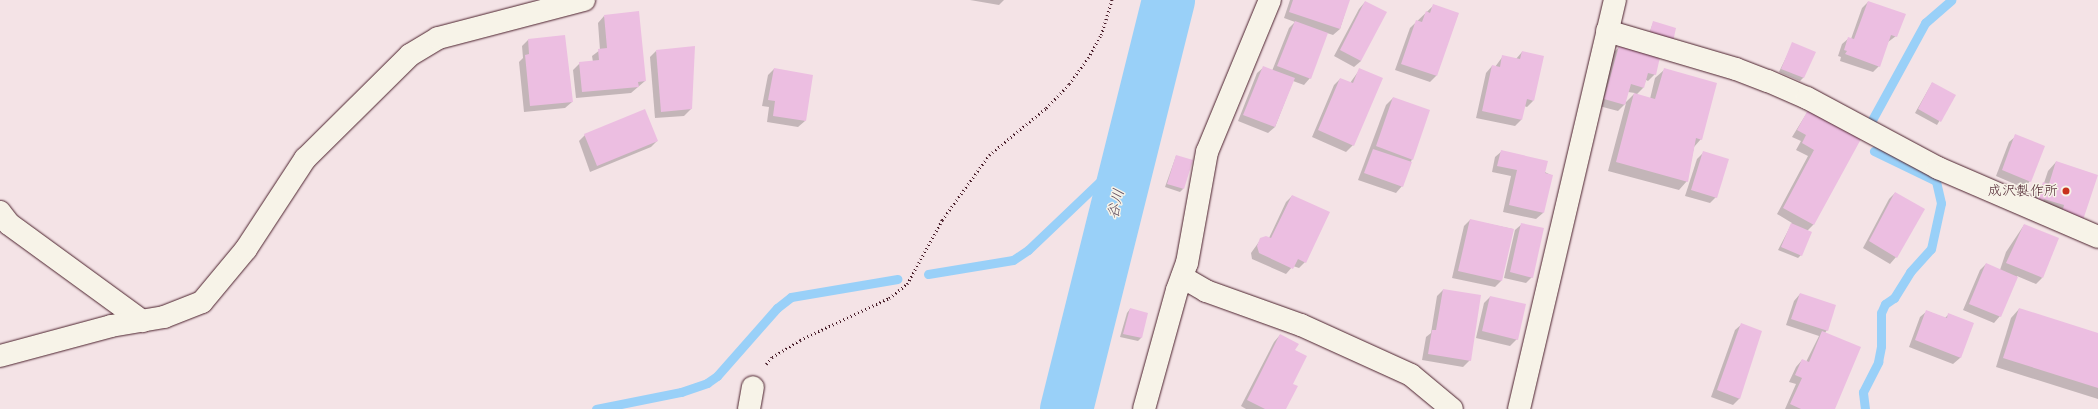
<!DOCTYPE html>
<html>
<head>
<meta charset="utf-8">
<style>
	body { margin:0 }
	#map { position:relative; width:2098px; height:409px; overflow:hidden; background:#f4e3e6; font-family:Mynerve,"Klee One",sans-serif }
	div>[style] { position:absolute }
	.shadow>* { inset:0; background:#0003 }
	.stream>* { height:9px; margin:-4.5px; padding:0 4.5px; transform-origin:4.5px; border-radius:4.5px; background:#99d0f8 }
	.river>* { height:53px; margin:-26.5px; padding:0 26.5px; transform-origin:26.5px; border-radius:26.5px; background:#99d0f8 }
	.building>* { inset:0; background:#ecbee1 }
	.path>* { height:2.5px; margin-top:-1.25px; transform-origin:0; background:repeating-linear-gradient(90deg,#4a1f2b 0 1px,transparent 0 4px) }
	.roads { filter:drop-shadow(0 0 1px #4a1f2b) drop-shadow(0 0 1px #4a1f2b) }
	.minor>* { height:22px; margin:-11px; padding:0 11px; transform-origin:11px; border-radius:11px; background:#f7f3e8 }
	.dots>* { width:11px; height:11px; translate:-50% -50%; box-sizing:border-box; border:2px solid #f7f3e8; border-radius:50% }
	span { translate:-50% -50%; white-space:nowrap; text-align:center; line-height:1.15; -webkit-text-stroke:3px #f7f3e8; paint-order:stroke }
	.poi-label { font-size:14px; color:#4a1f2b }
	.right { translate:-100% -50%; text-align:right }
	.water-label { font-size:15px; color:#5e4b5e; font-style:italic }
</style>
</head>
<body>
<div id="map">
	<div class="shadow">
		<div style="clip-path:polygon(970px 0,1004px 0,999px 5px)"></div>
		<div style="clip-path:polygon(1290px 0,1349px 0,1340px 29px,1333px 35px,1327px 33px,1310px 78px,1304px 85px,1293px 81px,1275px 127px,1268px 133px,1238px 121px,1257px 73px,1264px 67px,1272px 71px,1289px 28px,1295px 22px,1284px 18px)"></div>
		<div style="clip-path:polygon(1365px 2px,1361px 61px,1354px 67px,1334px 56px,1359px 9px)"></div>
		<div style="clip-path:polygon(1868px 2px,1896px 36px,1888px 42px,1879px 66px,1873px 72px,1840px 61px,1841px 57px,1838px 56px,1842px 44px,1849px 38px,1851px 39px,1862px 8px)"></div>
		<div style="clip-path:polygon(1434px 5px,1458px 14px,1436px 76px,1430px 82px,1395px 70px,1410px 28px)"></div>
		<div style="clip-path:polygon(604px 16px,645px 81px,631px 93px,576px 98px,573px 70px,580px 63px,593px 62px,592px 56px,600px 50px,598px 23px)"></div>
		<div style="clip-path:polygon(1653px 23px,1675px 29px,1647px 39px)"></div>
		<div style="clip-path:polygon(564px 36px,572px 102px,565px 108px,524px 112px,519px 62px,523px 58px,522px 46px,528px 40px)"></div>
		<div style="clip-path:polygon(1793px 43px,1804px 77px,1800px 81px,1779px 72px)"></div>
		<div style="clip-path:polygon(evenodd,1619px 47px,1655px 74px,1648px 81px,1646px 80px,1643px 88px,1636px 95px,1650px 99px,1655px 78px,1664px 70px,1701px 139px,1694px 147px,1687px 181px,1679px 190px,1608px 171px,1626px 103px,1618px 111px,1599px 106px,1613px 53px,1619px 47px,1628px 92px,1635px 93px,1624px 104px,1628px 92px)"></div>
		<div style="clip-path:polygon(656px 51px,691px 109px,684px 116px,655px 118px,650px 57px)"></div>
		<div style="clip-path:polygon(1522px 52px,1533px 101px,1527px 107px,1524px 106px,1521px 120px,1515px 126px,1476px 118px,1486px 73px,1492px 66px,1495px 67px,1503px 56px,1516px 59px)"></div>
		<div style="clip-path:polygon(774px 69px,805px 121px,798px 127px,767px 122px,769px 107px,762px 106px,768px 75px)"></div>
		<div style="clip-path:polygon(1360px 69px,1353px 145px,1346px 152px,1312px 137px,1334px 85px,1340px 79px,1350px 83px)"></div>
		<div style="clip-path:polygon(1932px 83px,1954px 96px,1937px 125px,1915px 113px)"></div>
		<div style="clip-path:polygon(1393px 98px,1412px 159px,1402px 186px,1396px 193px,1358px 180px,1386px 105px)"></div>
		<div style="clip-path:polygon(1808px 111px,1859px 139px,1813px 225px,1807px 231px,1801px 255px,1798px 258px,1778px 250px,1792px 223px,1777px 214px,1808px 156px,1796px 150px,1801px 141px,1792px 137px)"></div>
		<div style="clip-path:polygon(585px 135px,657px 141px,651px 147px,590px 172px,579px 141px)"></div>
		<div style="clip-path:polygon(2016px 136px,2030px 181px,2024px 188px,1996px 176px,2009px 142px)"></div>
		<div style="clip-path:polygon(1502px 151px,1551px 175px,1543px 213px,1536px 219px,1503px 212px,1511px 176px,1492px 172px,1495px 157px)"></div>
		<div style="clip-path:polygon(1703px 153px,1716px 197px,1710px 203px,1685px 196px,1697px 159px)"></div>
		<div style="clip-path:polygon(1176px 156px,1183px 189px,1180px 192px,1165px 187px)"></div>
		<div style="clip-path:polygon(2056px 162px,2082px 219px,2029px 208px,2035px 191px,2044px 183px,2048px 171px)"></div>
		<div style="clip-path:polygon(1895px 193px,1896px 257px,1890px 264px,1863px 248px,1889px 199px)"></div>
		<div style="clip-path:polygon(1292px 196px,1305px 262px,1299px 268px,1293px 266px,1286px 274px,1252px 259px,1251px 253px,1261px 239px,1269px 238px,1286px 202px)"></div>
		<div style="clip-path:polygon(1470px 220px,1513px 229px,1501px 281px,1495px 287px,1452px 278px,1464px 226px)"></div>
		<div style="clip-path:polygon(1522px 224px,1532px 277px,1526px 283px,1504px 278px,1515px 230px)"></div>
		<div style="clip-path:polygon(2024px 225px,2042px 278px,2036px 284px,2017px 276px,2000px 316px,1994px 323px,1963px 310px,1980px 270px,1986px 264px,2000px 270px,2006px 252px)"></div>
		<div style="clip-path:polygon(1443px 290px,1470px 360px,1463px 367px,1422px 360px,1426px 337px,1431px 333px,1437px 296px)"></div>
		<div style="clip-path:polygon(1800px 294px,1827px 330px,1825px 333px,1833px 409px,1785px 409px,1796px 384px,1789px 382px,1796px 367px,1802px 360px,1806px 362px,1819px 336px,1786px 325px,1794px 301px)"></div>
		<div style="clip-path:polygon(1490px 297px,1517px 339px,1510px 346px,1476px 338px,1484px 303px)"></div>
		<div style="clip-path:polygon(1130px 309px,1147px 314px,1141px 338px,1138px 341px,1120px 337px,1127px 313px)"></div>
		<div style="clip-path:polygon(2019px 309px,2098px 334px,2098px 399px,1996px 367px,2011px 318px)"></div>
		<div style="clip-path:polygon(1927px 311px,1945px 318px,1949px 314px,1973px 324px,1960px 358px,1953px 364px,1909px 347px,1920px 317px)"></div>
		<div style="clip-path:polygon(1742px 324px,1740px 398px,1733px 405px,1711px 397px,1735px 330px)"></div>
		<div style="clip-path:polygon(1280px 335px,1294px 351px,1292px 384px,1285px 409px,1246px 409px,1241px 406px,1274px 342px)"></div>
	</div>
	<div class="stream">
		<div style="left:1872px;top:120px;width:111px;rotate:-61.3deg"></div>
		<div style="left:1925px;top:23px;width:35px;rotate:-41deg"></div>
		<div style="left:928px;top:274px;width:86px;rotate:-9.4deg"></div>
		<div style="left:1013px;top:260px;width:18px;rotate:-34deg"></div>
		<div style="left:1028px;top:250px;width:142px;rotate:-43.6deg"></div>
		<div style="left:596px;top:409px;width:87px;rotate:-11.3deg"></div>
		<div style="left:681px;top:392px;width:28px;rotate:-19deg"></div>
		<div style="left:707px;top:383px;width:12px;rotate:-35deg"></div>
		<div style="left:717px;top:376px;width:91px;rotate:-48.6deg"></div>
		<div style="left:777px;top:308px;width:18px;rotate:-38deg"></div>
		<div style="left:791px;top:297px;width:108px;rotate:-9.6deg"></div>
		<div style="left:1865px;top:409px;width:17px;rotate:-97deg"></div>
		<div style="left:1863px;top:392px;width:34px;rotate:-63deg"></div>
		<div style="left:1878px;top:362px;width:16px;rotate:-79deg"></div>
		<div style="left:1881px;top:346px;width:33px;rotate:-90deg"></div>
		<div style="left:1881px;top:313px;width:10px;rotate:-66deg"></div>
		<div style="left:1885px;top:304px;width:11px;rotate:-34deg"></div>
		<div style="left:1894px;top:298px;width:31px;rotate:-58deg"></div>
		<div style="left:1910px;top:272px;width:31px;rotate:-48deg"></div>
		<div style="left:1931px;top:249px;width:47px;rotate:-77.7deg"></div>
		<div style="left:1941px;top:203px;width:23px;rotate:-103deg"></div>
		<div style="left:1936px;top:181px;width:69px;rotate:-154.2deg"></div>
	</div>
	<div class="river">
		<div style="left:1066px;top:409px;width:422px;rotate:-76deg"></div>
	</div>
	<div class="building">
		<div style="clip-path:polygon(1293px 0,1350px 0,1340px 29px,1289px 12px)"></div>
		<div style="clip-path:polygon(1365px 1px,1387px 12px,1361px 61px,1340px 50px)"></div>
		<div style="clip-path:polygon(1868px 1px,1906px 14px,1897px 37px,1891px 35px,1880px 67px,1845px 54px,1847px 51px,1844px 50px,1848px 37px,1854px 39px)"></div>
		<div style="clip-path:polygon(1433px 4px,1459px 13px,1437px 76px,1401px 64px,1416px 20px,1422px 22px,1426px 11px,1430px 13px)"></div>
		<div style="clip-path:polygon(639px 11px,646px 81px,638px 82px,639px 87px,582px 92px,579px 62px,599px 60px,598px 49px,607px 48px,604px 15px)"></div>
		<div style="clip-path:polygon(1295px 21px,1328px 33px,1311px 79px,1277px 66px)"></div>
		<div style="clip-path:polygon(1653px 21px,1676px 28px,1673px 42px,1649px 35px)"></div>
		<div style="clip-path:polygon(565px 35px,573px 102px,530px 106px,525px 55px,529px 54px,528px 39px)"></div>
		<div style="clip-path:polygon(1792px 42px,1816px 52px,1804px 78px,1781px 69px)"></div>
		<div style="clip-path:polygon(695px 46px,692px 109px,661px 112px,656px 50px)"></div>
		<div style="clip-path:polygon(1619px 46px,1660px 57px,1656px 75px,1648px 73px,1644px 88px,1631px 84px,1625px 105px,1604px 99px)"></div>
		<div style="clip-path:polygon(1522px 51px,1544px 56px,1534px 101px,1527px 99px,1522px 120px,1482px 111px,1492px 65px,1500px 67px,1502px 55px,1520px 59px)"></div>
		<div style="clip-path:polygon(1263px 66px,1295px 78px,1275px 127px,1243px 115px)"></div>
		<div style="clip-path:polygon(774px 68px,813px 75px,806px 121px,773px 116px,775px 101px,768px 100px)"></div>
		<div style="clip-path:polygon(1359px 68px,1383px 78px,1354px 146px,1318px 130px,1340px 78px,1353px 83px)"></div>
		<div style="clip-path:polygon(1664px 68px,1717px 83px,1702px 140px,1696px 138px,1688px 182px,1616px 162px,1634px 93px,1655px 99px)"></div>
		<div style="clip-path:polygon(1932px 82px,1956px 95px,1941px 122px,1918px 109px)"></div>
		<div style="clip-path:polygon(1393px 97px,1430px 110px,1413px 160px,1376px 146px)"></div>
		<div style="clip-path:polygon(645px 109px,658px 141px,597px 166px,584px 134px)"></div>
		<div style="clip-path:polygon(1808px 110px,1861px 139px,1814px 225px,1783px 208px,1814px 150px,1802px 143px,1806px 135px,1797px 130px)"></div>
		<div style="clip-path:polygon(2015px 134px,2045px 146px,2031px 182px,2002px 170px)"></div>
		<div style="clip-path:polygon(1373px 149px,1412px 162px,1403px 187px,1364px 173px)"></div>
		<div style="clip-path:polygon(1501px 150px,1548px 161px,1545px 173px,1553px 175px,1544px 213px,1509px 205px,1517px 170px,1497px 166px)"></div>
		<div style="clip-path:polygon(1703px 151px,1729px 159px,1717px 198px,1691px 190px)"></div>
		<div style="clip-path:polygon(1176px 155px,1193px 160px,1184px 189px,1167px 184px)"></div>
		<div style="clip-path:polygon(2056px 161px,2098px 175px,2083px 220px,2062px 213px,2064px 205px,2044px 199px,2043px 201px,2037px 200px,2043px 182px,2049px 184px)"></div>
		<div style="clip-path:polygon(1895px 192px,1925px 209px,1897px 258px,1869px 241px)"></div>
		<div style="clip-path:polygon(1292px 195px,1330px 212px,1306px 263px,1298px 259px,1293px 269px,1259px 253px,1257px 246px,1260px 238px,1266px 236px,1271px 238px)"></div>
		<div style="clip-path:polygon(1470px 219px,1514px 229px,1502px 281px,1458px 271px)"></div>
		<div style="clip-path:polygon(1521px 223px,1544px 228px,1533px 278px,1510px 272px)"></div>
		<div style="clip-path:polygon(1791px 223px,1812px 232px,1802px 256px,1781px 247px)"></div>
		<div style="clip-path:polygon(2024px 224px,2059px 238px,2043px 278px,2006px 263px)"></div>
		<div style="clip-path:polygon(1986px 263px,2018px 277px,2001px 317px,1969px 304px)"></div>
		<div style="clip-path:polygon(1443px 289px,1481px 295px,1471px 361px,1428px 354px,1432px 330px,1436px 330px)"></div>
		<div style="clip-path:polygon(1800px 293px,1836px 305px,1828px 331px,1791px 319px)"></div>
		<div style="clip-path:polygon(1490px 296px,1526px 304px,1518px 340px,1482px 331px)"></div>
		<div style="clip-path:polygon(1130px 308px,1148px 313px,1142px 338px,1123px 334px)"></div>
		<div style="clip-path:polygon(2019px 308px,2098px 333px,2098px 388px,2003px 358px)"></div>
		<div style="clip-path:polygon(1926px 310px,1947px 318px,1948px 313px,1974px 323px,1961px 358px,1915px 340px)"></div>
		<div style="clip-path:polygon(1741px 323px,1762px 331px,1740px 399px,1717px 390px)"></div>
		<div style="clip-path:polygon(1822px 331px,1861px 347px,1835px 409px,1801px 409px,1790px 404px,1802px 378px,1795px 375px,1802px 359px,1809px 362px)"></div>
		<div style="clip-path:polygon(1280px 334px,1299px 344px,1295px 350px,1307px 356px,1293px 384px,1298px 386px,1286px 409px,1265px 409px,1247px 400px)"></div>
	</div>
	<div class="path">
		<div style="left:766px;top:364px;width:9px;rotate:-49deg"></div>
		<div style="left:772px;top:357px;width:33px;rotate:-31deg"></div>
		<div style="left:800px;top:340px;width:98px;rotate:-25.3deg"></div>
		<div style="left:889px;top:298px;width:23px;rotate:-38deg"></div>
		<div style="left:907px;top:284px;width:73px;rotate:-61.3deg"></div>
		<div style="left:942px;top:220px;width:80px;rotate:-54.1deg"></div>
		<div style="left:989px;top:155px;width:74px;rotate:-39.5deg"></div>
		<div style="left:1046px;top:108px;width:33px;rotate:-46deg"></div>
		<div style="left:1069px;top:84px;width:32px;rotate:-54deg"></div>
		<div style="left:1088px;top:58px;width:26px;rotate:-61deg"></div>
		<div style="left:1101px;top:35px;width:37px;rotate:-73deg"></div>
	</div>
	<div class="roads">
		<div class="minor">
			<div style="left:1607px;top:31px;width:134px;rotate:16.4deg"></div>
			<div style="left:1736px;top:69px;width:34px;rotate:21deg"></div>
			<div style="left:1768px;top:81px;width:43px;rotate:23.6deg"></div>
			<div style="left:1807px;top:98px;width:149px;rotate:28.1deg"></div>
			<div style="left:1938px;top:168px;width:174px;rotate:23.3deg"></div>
			<div style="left:0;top:212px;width:15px;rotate:53deg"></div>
			<div style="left:9px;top:224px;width:165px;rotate:36.1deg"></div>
			<div style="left:1182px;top:277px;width:28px;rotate:30deg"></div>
			<div style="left:1206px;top:291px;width:101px;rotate:19.7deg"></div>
			<div style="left:1301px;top:325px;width:121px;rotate:24.4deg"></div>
			<div style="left:1411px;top:375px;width:53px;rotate:39.7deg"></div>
			<div style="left:0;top:356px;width:115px;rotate:-15.1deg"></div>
			<div style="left:111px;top:326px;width:54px;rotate:-9.6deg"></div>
			<div style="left:164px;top:317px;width:41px;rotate:-21.5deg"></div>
			<div style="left:202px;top:302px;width:69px;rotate:-50.3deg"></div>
			<div style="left:246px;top:249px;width:108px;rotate:-56.8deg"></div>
			<div style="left:305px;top:159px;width:148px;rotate:-44.7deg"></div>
			<div style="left:410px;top:55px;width:33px;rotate:-31deg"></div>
			<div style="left:438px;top:38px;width:151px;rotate:-14.6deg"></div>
			<div style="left:749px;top:409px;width:22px;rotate:-80deg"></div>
			<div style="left:1144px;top:409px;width:123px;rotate:-74.5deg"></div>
			<div style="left:1177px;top:290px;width:29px;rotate:-70deg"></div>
			<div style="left:1187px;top:263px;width:113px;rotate:-79.8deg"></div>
			<div style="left:1207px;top:152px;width:165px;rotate:-67.5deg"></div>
			<div style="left:1519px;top:409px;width:420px;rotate:-76.8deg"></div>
		</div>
	</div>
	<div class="dots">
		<div style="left:2066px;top:191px;background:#c8321e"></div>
	</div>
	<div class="poi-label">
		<span class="right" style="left:2058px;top:191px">成沢製作所</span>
	</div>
	<div class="water-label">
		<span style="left:1117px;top:204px;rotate:-76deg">谷川</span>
	</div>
</div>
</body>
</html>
